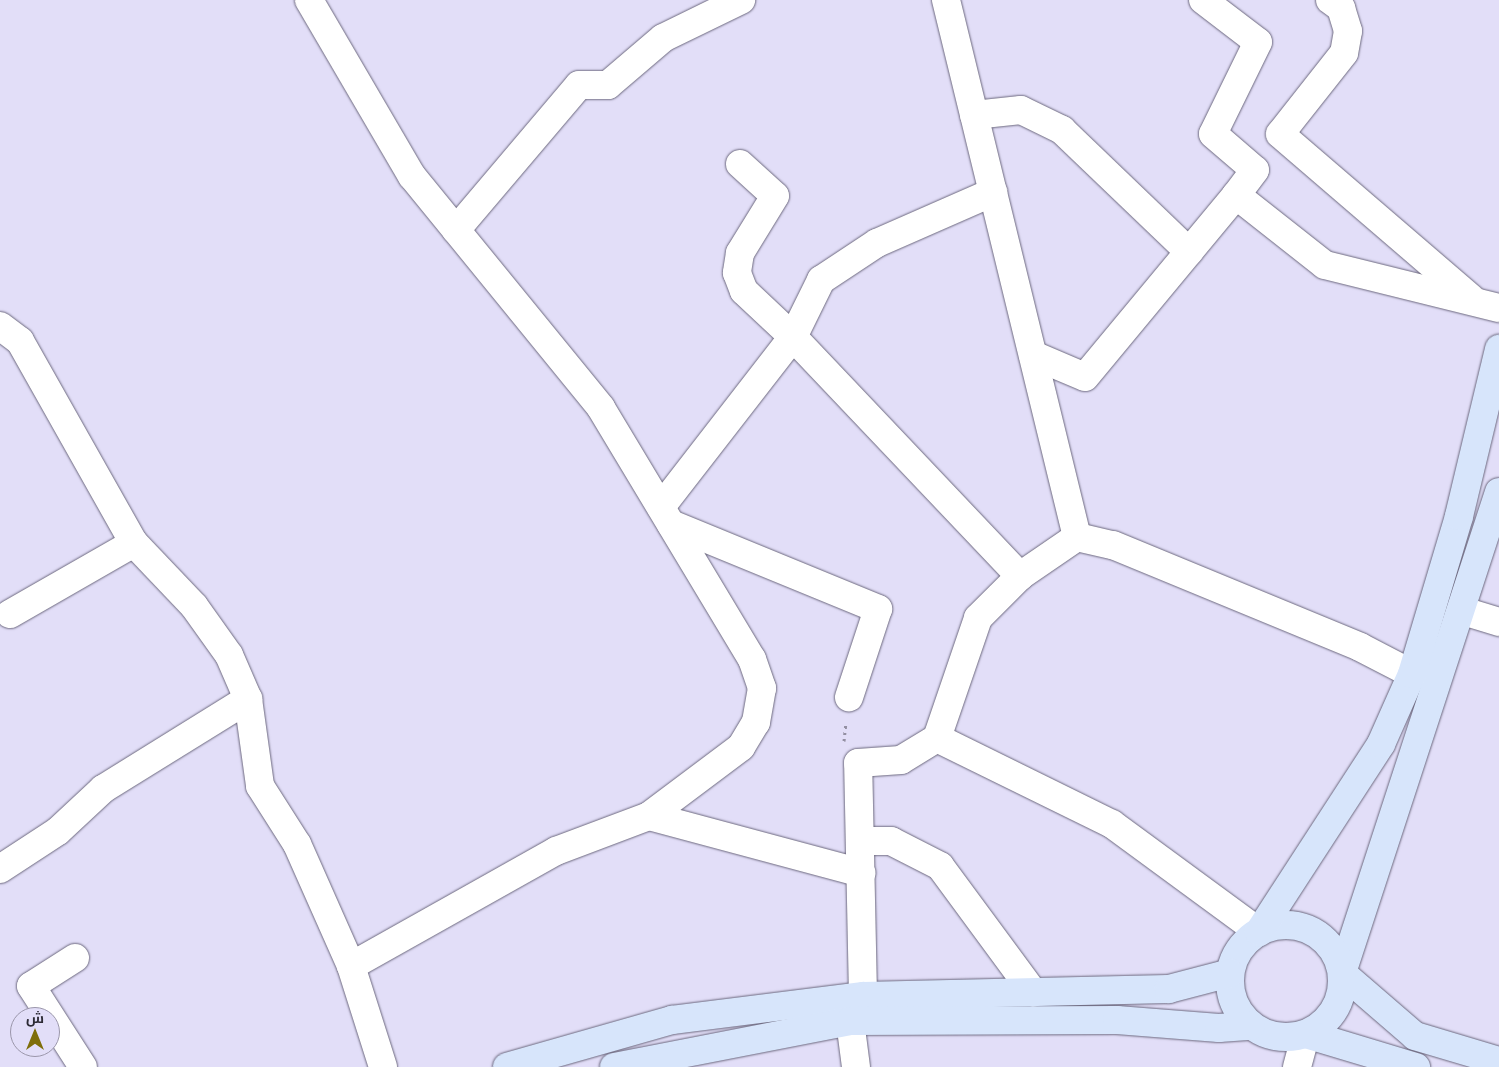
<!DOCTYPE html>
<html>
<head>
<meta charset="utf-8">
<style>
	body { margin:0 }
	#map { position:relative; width:1499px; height:1067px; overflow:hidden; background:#e2def8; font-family:Montserrat,Cairo,sans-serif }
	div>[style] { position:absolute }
	.path>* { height:3px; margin-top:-1.5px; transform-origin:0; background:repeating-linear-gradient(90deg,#938fa2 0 2.5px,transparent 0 6.5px) }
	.roads { filter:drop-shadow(0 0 1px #6c687e) drop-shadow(0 0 1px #6c687e) }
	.minor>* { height:28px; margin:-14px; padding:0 14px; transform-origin:14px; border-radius:14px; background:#fff }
	.major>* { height:28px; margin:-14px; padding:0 14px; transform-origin:14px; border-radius:14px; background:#d7e5fb }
	.major>.ring { margin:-14px; padding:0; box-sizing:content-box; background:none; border:28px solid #d7e5fb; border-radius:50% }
	span { translate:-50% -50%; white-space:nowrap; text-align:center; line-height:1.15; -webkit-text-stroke:5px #e2def8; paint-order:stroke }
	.north { position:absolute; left:10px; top:1007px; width:50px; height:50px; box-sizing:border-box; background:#e2def8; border:1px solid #9a96aa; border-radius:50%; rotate:0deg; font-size:14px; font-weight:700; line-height:20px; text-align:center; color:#2d2b35 }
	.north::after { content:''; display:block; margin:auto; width:18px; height:22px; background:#7f6e0a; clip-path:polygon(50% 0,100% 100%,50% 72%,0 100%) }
</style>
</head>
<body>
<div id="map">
	<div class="path">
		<div style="left:844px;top:741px;width:19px;rotate:-84deg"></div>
	</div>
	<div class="roads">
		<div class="minor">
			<div style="left:309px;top:0;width:204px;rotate:59.7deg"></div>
			<div style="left:412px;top:176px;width:299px;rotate:50.8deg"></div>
			<div style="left:601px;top:408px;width:293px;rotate:59deg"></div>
			<div style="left:752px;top:659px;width:31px;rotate:71deg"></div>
			<div style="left:762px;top:688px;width:35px;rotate:100deg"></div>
			<div style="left:756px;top:722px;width:29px;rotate:121deg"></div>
			<div style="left:741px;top:747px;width:115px;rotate:143.1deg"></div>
			<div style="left:649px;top:816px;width:99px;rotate:159.4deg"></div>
			<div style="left:556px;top:851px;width:235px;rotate:150.7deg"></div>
			<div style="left:946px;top:0;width:553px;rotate:76.29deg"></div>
			<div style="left:1203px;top:0;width:69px;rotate:37.4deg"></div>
			<div style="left:1258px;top:42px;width:102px;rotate:116.1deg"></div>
			<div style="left:1213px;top:134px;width:55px;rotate:40.6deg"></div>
			<div style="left:1255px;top:170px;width:31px;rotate:127deg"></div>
			<div style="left:1330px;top:0;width:14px;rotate:36deg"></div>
			<div style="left:1341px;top:8px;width:24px;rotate:73deg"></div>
			<div style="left:1348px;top:31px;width:22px;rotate:100deg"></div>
			<div style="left:1344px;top:53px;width:103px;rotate:128.3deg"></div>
			<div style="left:1280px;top:134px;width:252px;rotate:40.7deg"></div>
			<div style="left:974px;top:115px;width:47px;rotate:-6.1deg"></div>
			<div style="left:1021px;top:110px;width:46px;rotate:26deg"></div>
			<div style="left:1062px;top:130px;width:176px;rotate:43.8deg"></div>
			<div style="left:740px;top:164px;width:47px;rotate:42.4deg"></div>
			<div style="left:775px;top:196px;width:67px;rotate:121.6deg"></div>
			<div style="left:740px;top:253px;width:20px;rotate:99deg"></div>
			<div style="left:737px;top:273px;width:19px;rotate:69deg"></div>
			<div style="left:744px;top:291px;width:67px;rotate:43.2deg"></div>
			<div style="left:793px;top:337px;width:330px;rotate:46.5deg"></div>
			<div style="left:456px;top:230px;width:190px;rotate:-49.7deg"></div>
			<div style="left:579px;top:85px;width:29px"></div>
			<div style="left:608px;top:85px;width:72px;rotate:-40.5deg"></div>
			<div style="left:663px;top:38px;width:87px;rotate:-26deg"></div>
			<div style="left:0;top:326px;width:25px;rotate:37deg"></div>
			<div style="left:20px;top:341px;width:232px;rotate:60.6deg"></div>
			<div style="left:134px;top:543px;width:87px;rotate:46.4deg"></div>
			<div style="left:194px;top:606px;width:60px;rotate:54.5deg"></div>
			<div style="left:229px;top:655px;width:48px;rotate:66.6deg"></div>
			<div style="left:248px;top:699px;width:88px;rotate:82.1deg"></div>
			<div style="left:260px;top:786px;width:69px;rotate:57.5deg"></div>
			<div style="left:297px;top:844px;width:133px;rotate:66.1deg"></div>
			<div style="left:351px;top:966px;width:106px;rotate:72.4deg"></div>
			<div style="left:1033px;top:355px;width:56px;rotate:22.9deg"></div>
			<div style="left:1085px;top:377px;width:236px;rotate:-50.3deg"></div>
			<div style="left:1236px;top:195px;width:113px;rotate:38.2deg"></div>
			<div style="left:1325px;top:265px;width:179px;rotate:13.9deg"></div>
			<div style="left:661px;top:507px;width:215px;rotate:-52.2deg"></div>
			<div style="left:793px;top:337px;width:64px;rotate:-63.8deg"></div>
			<div style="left:821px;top:280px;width:67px;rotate:-33.5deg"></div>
			<div style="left:877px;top:243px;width:127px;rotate:-23.7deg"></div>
			<div style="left:671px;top:524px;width:224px;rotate:22.3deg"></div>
			<div style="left:878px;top:609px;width:93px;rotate:108.2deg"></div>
			<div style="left:1463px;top:611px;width:38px;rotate:17deg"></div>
			<div style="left:10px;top:614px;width:143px;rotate:-29.8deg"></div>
			<div style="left:937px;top:738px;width:195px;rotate:26.2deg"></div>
			<div style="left:1112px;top:824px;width:182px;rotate:36.3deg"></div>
			<div style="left:649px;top:816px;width:220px;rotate:15deg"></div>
			<div style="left:860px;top:841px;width:31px"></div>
			<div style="left:891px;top:841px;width:55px;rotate:27deg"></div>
			<div style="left:940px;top:866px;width:157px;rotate:53.6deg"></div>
			<div style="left:0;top:869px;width:69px;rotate:-33.2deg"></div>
			<div style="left:58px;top:831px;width:62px;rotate:-43deg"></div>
			<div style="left:103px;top:789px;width:171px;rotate:-31.8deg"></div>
			<div style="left:75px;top:958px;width:52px;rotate:147.5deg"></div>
			<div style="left:31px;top:986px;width:96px;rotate:57.3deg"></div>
			<div style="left:856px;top:1067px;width:46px;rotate:-97.4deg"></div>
			<div style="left:850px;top:1021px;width:28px;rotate:-63deg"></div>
			<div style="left:863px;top:996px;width:233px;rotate:-91.2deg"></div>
			<div style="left:858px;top:763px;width:43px;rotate:-4deg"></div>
			<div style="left:901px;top:760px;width:42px;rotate:-31.4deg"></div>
			<div style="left:937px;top:738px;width:127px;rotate:-71.1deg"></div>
			<div style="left:978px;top:618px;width:59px;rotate:-45deg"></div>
			<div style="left:1020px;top:576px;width:69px;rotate:-34.4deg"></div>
			<div style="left:1077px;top:537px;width:37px;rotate:13deg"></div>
			<div style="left:1113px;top:545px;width:267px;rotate:22.4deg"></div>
			<div style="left:1360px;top:647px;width:59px;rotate:27.4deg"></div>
			<div style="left:1297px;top:1067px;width:34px;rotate:-75deg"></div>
		</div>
		<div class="major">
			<div style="left:1499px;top:492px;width:506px;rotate:108.08deg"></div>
			<div style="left:1342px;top:973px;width:96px;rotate:40.8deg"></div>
			<div style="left:1415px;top:1036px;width:88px;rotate:16.6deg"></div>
			<div class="ring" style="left:1230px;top:925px;width:84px;height:84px"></div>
			<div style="left:1259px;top:932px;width:224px;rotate:-57deg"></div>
			<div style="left:1381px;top:744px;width:77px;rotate:-66.1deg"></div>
			<div style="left:1412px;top:674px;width:165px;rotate:-73.4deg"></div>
			<div style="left:1459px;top:516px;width:172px;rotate:-76.5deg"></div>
			<div style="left:1306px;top:1034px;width:115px;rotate:16.7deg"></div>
			<div style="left:507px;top:1067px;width:172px;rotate:-15.9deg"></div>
			<div style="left:672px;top:1020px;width:193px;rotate:-7.2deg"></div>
			<div style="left:863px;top:996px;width:306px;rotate:-1.3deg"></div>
			<div style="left:1169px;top:989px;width:63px;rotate:-14.7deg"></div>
			<div style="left:614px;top:1067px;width:240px;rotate:-11deg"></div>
			<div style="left:850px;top:1021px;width:267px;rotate:-0.2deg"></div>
			<div style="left:1117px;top:1020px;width:102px;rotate:4.5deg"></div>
			<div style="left:1219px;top:1028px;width:32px;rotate:-4deg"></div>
		</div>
	</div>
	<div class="north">ش</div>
</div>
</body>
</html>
